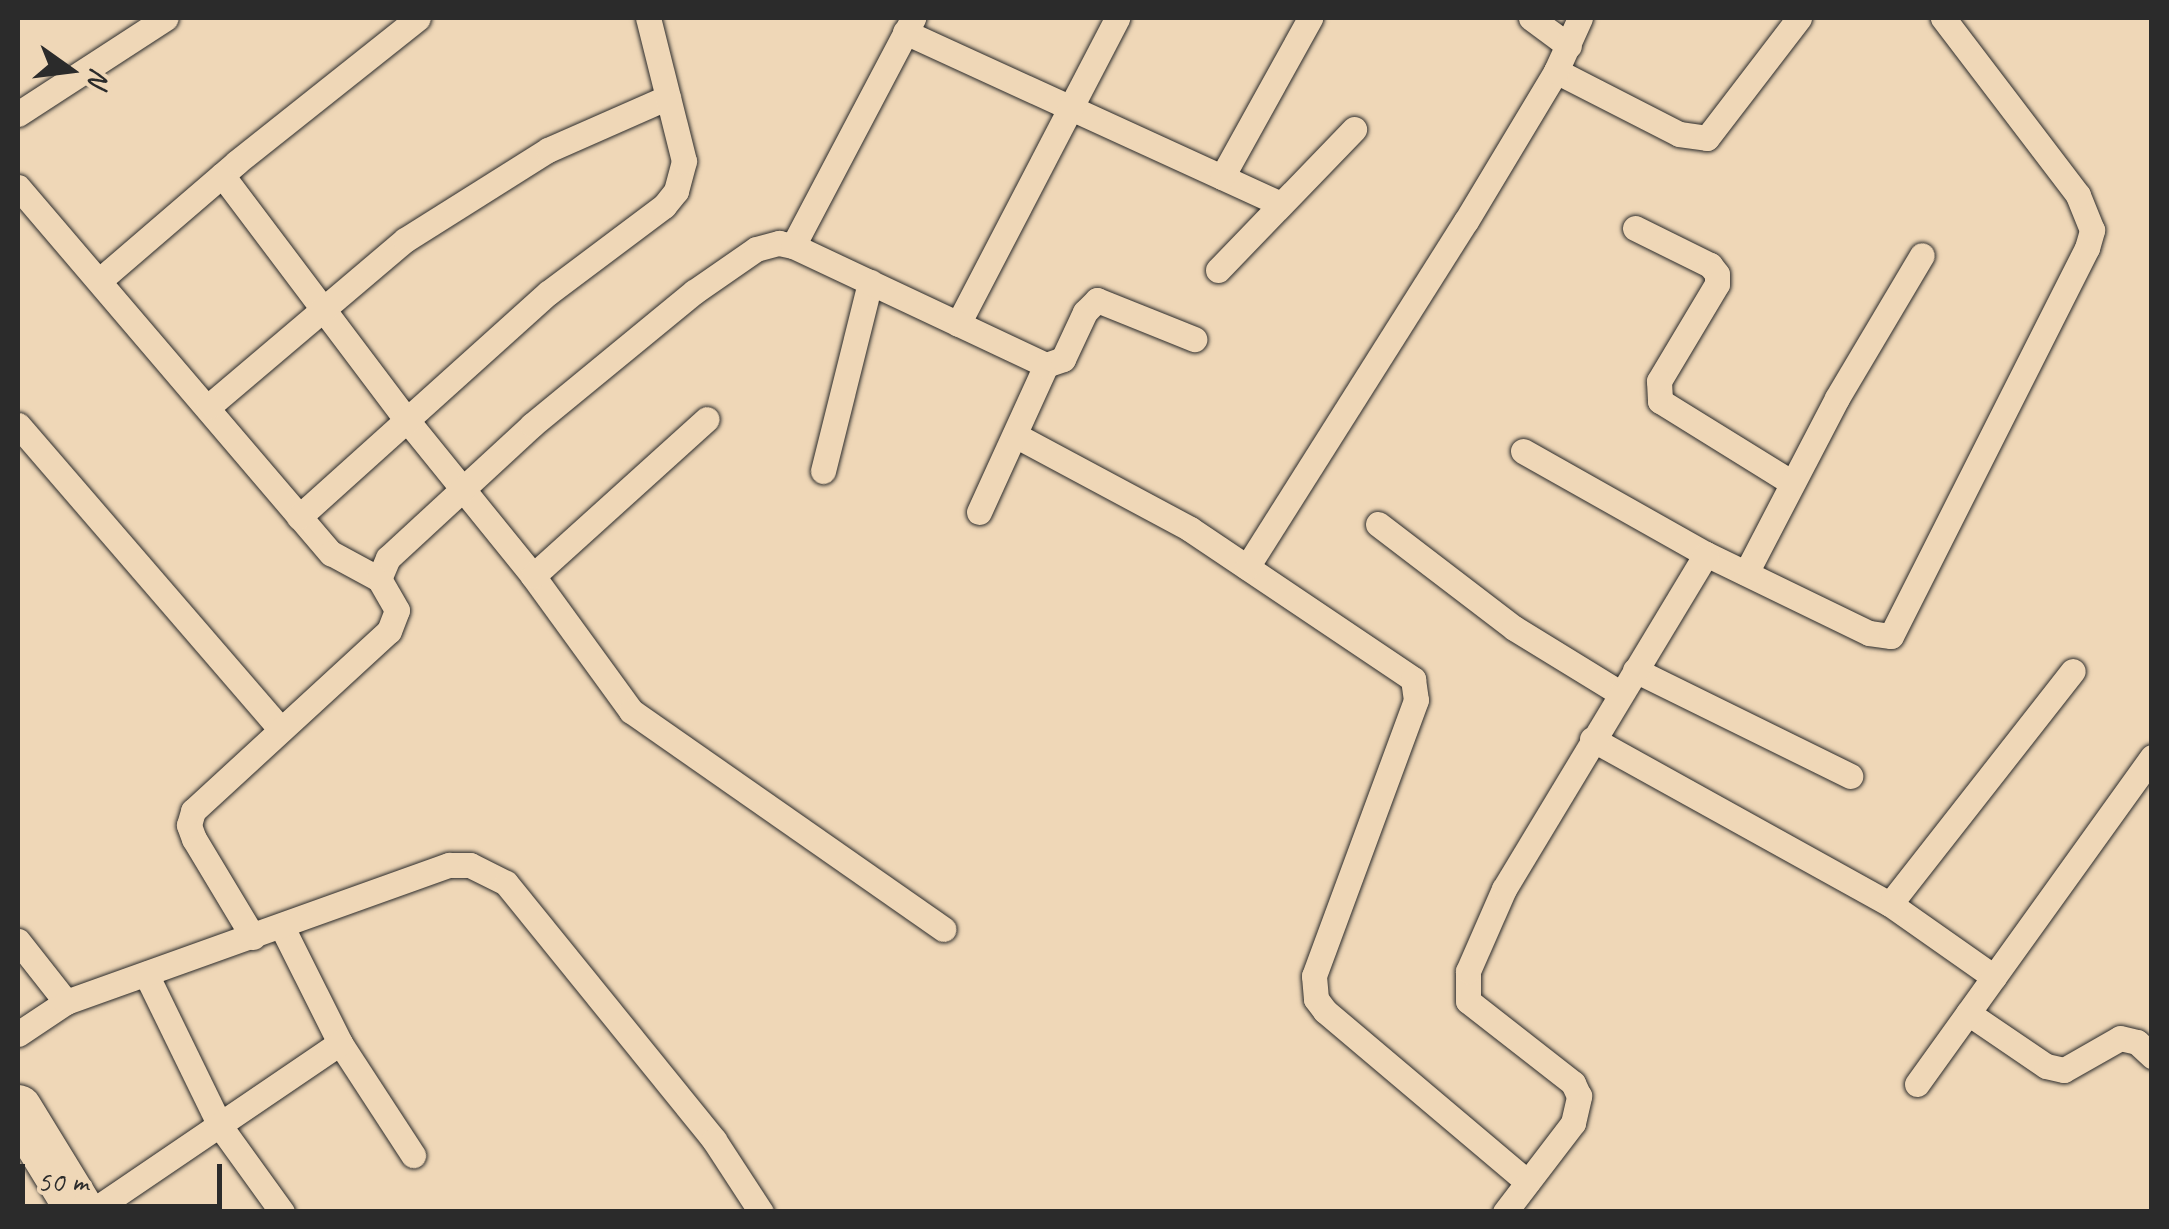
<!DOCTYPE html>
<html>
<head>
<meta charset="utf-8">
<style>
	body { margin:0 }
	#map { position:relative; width:2169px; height:1229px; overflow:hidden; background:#efd7b7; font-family:Caveat,sans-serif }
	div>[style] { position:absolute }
	.roads { filter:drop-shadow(0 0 2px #2b2b2b) drop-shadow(0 0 2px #2b2b2b) }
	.street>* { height:25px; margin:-12.5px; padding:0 12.5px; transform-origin:12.5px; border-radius:12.5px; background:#efd7b7 }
	.highway>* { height:48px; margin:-24px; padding:0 24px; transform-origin:24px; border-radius:24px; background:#efd7b7 }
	span { translate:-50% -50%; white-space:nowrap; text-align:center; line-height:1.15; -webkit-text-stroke:8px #efd7b7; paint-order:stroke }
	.frame { position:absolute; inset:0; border:20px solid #2b2b2b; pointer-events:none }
	.north { position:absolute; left:20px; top:20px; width:100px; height:100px; -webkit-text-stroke:8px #efd7b7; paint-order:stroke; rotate:104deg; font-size:28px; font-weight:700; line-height:40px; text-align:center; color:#2b2b2b }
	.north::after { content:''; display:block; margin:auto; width:35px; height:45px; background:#2b2b2b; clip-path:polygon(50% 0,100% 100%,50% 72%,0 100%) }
	.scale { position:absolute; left:20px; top:1164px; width:202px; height:45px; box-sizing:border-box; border:5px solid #2b2b2b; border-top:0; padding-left:12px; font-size:30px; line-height:35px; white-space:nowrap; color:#2b2b2b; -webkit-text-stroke:8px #efd7b7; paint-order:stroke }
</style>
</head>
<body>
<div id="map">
	<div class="roads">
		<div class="street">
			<div style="left:1531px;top:18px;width:47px;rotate:36.4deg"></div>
			<div style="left:905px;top:32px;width:413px;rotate:24.6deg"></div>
			<div style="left:1556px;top:71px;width:138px;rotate:27.1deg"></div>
			<div style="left:1679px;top:134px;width:28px;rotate:8deg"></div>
			<div style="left:1707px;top:138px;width:151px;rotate:-52.5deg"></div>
			<div style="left:18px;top:114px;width:176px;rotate:-33deg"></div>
			<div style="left:222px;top:175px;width:306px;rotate:53deg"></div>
			<div style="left:406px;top:419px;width:202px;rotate:51deg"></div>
			<div style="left:533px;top:576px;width:167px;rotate:54deg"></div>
			<div style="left:631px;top:711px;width:381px;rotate:34.9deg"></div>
			<div style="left:1222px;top:177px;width:182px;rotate:-61deg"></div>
			<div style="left:18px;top:187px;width:482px;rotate:49.5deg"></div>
			<div style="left:331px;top:553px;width:55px;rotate:28.4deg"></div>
			<div style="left:1635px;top:228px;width:84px;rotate:26.3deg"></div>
			<div style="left:1710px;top:265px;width:11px;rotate:52deg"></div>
			<div style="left:1717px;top:274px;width:10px;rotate:90deg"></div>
			<div style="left:1717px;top:284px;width:113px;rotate:120.9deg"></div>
			<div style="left:1659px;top:381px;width:20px;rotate:87deg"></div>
			<div style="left:1660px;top:401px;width:155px;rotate:31.8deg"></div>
			<div style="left:793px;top:246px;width:258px;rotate:-62.2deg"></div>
			<div style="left:1218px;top:270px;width:196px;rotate:-46deg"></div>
			<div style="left:100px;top:280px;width:181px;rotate:-40.7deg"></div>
			<div style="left:237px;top:162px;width:231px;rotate:-38.5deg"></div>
			<div style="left:958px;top:324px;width:345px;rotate:-62.5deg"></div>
			<div style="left:208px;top:407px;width:258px;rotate:-40.3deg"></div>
			<div style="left:405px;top:240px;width:169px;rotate:-32.2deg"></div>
			<div style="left:548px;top:150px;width:131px;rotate:-23.8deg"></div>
			<div style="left:18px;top:425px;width:401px;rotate:49.2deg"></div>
			<div style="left:1015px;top:435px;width:199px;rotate:28.2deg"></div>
			<div style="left:1190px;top:529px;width:269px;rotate:33.9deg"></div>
			<div style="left:1413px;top:679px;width:21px;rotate:82deg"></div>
			<div style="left:1416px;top:700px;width:294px;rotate:110.3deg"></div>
			<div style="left:1314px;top:976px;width:23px;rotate:85deg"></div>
			<div style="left:1316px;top:999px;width:15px;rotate:53deg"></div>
			<div style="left:1325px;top:1011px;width:265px;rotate:40.2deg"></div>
			<div style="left:1523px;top:451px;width:210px;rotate:29.4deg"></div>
			<div style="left:1706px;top:554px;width:181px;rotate:25.9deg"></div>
			<div style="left:1869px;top:633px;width:22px;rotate:8deg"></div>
			<div style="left:1891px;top:636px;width:435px;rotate:-63.2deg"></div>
			<div style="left:2087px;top:248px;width:19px;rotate:-74deg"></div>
			<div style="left:2092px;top:230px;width:38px;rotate:-112deg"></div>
			<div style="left:2078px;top:195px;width:223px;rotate:-127.3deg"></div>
			<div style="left:823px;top:471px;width:195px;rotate:-76deg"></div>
			<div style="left:979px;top:512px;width:162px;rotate:-65.5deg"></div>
			<div style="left:299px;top:517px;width:335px;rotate:-42deg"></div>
			<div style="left:548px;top:293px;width:145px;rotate:-36.9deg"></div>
			<div style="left:664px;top:206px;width:19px;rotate:-51deg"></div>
			<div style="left:676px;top:191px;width:31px;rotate:-75deg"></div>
			<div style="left:684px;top:161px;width:147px;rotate:-104.1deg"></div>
			<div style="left:1378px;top:524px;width:171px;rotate:37.4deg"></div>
			<div style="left:1514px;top:628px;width:124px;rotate:31.5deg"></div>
			<div style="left:1247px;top:567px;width:409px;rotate:-57.7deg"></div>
			<div style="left:1466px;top:221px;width:175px;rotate:-59deg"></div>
			<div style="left:1556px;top:71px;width:58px;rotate:-65.6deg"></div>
			<div style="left:1746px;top:573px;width:197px;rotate:-62.5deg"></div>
			<div style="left:1837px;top:398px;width:166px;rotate:-59.3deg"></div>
			<div style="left:533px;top:576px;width:234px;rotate:-42.1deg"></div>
			<div style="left:1635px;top:670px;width:240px;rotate:26.2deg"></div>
			<div style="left:1592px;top:739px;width:341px;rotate:29deg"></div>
			<div style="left:1890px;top:904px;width:127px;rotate:35.1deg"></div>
			<div style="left:1890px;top:904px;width:296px;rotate:-51.9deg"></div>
			<div style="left:282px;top:927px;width:130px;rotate:63.4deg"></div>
			<div style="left:340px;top:1043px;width:134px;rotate:56.9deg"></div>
			<div style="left:253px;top:937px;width:114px;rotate:-121deg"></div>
			<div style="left:194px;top:839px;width:15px;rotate:-110deg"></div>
			<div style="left:189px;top:825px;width:15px;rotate:-74deg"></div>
			<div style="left:193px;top:811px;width:266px;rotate:-42.6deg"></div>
			<div style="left:389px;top:631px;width:22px;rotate:-69deg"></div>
			<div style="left:397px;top:610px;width:36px;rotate:-120deg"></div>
			<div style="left:379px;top:579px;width:23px;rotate:-67deg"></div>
			<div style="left:388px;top:558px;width:196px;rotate:-42.7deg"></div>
			<div style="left:532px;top:425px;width:210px;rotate:-39.4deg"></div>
			<div style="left:694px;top:292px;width:75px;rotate:-34.7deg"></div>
			<div style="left:756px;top:249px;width:24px;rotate:-15deg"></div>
			<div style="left:779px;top:243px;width:14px;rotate:12deg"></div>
			<div style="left:793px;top:246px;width:280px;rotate:25.2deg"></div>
			<div style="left:1046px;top:365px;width:18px;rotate:-19deg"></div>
			<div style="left:1063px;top:359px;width:52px;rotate:-64.9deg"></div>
			<div style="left:1085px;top:312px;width:17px;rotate:-45deg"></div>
			<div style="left:1097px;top:300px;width:105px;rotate:21.9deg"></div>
			<div style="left:18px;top:941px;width:78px;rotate:51.8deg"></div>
			<div style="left:146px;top:974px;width:169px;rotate:64deg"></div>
			<div style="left:220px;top:1126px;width:106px;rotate:54.2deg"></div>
			<div style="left:1968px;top:1013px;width:94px;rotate:34.2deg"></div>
			<div style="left:2046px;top:1066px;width:18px;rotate:13deg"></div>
			<div style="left:2064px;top:1070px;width:64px;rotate:-29.7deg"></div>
			<div style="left:2120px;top:1038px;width:17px;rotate:13deg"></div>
			<div style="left:2137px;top:1042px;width:21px;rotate:43deg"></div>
			<div style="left:18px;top:1034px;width:58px;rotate:-33.7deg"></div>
			<div style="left:66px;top:1002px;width:407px;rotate:-19.7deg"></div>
			<div style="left:449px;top:865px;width:21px"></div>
			<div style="left:470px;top:865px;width:40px;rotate:26.6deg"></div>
			<div style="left:506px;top:883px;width:331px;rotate:51deg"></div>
			<div style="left:714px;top:1140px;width:86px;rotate:56.9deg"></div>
			<div style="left:1917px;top:1084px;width:403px;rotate:-54.3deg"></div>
			<div style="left:91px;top:1212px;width:301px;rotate:-34.2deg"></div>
			<div style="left:1505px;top:1212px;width:112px;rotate:-52.6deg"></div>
			<div style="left:1573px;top:1123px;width:28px;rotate:-77deg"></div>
			<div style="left:1579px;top:1096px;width:14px;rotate:-115deg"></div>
			<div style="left:1573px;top:1083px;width:133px;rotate:-142deg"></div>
			<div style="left:1468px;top:1001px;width:30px;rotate:-90deg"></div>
			<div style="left:1468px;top:971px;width:90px;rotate:-66.3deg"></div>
			<div style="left:1504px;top:889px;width:391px;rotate:-58.9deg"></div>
		</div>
		<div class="highway">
			<div style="left:18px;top:1109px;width:121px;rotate:58.5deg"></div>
		</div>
	</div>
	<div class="frame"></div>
	<div class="north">N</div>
	<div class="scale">50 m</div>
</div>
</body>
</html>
